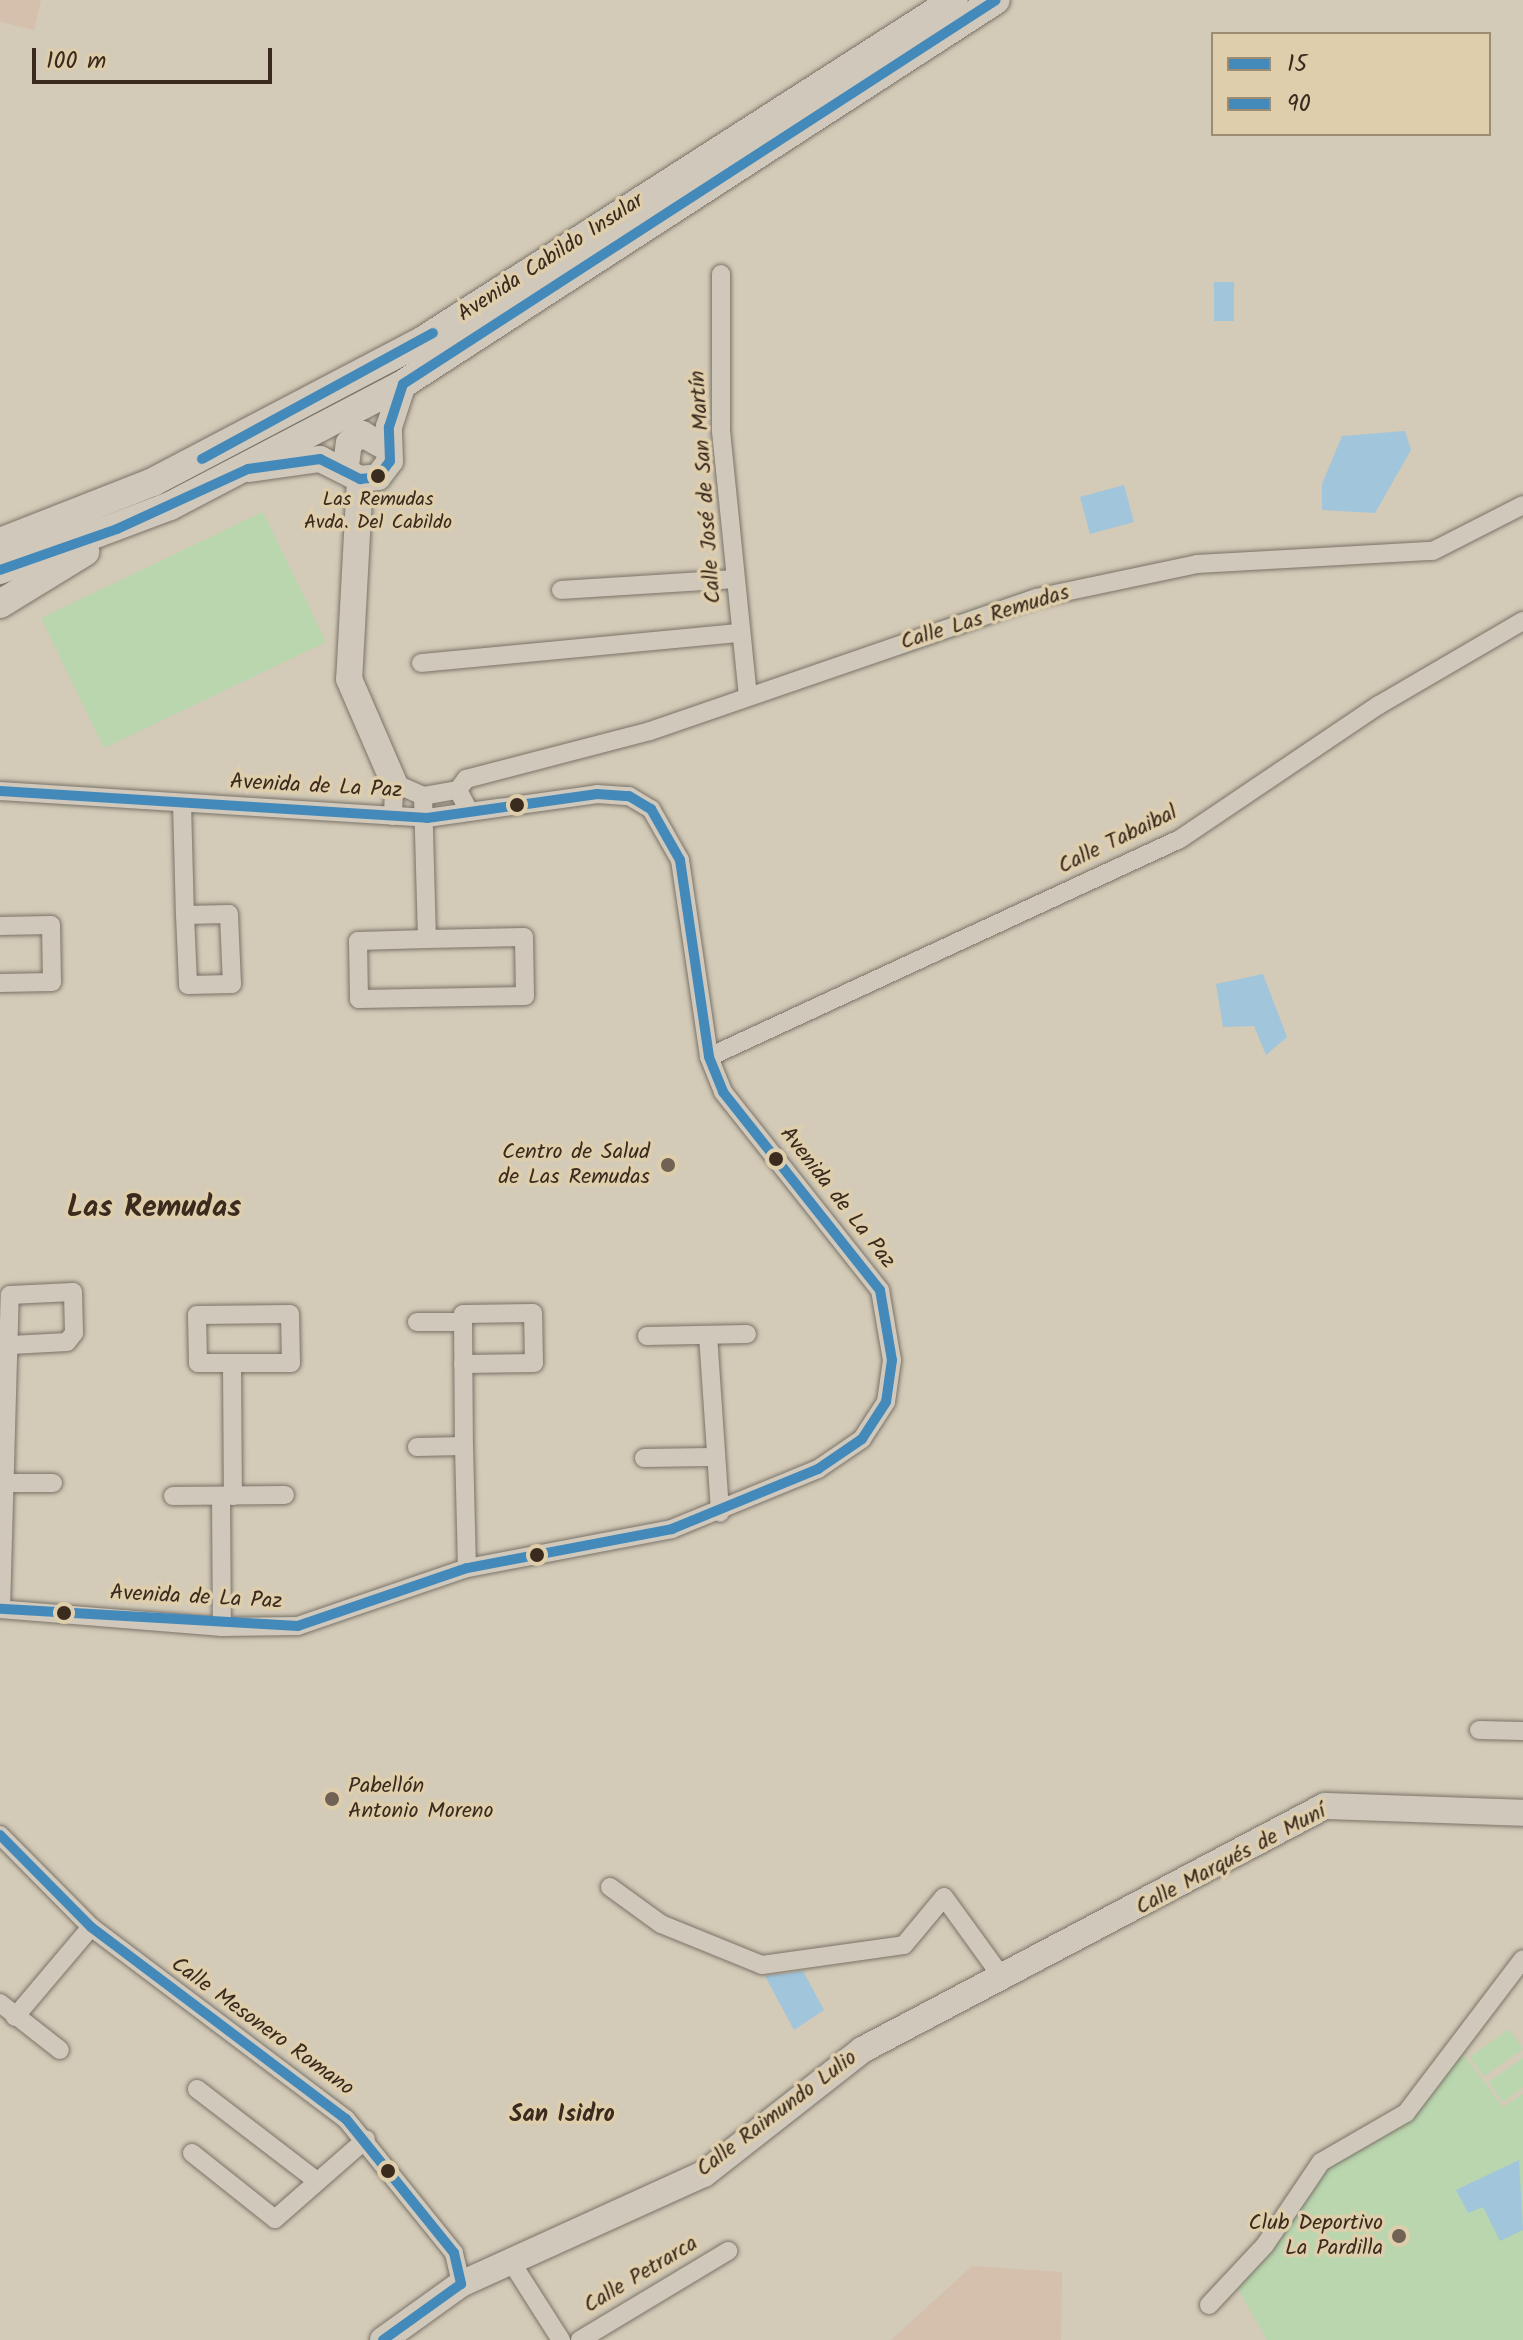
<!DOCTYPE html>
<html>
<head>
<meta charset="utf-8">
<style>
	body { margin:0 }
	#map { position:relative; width:1523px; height:2340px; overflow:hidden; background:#d3cab7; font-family:Kalam,sans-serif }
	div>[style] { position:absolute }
	.built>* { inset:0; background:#d4c0ad }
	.green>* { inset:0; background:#b9d6ae }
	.water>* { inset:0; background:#a1c5db }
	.roads { filter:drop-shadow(0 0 2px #7a7368) drop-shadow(0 0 2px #7a7368) }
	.street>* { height:18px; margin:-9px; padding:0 9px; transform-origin:9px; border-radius:9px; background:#cfc8bb }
	.secondary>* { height:26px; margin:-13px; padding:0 13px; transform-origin:13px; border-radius:13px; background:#cfc8bb }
	.primary>* { height:28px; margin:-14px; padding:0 14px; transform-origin:14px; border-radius:14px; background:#cfc8bb }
	.bus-1>* { height:10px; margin:-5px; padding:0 5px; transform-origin:5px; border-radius:5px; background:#4389ba }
	.bus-2>* { height:10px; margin:-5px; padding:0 5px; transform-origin:5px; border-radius:5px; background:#4389ba }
	.dots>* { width:22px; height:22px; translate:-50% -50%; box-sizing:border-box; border:4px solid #dfceab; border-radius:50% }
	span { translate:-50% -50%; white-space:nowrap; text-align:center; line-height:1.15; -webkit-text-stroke:7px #dfceab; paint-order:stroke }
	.bus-label { font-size:20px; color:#3b2a1e }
	.street-label { font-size:22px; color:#3b2a1e }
	.poi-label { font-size:22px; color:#3b2a1e }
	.right { translate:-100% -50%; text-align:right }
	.left { translate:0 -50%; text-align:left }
	.neighbourhood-label { font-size:24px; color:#3b2a1e; font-weight:700 }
	.district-label { font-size:30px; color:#3b2a1e; font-weight:700 }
	.legend { position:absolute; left:1211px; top:32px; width:280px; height:104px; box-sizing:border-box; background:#dfceab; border:2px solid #9d8c73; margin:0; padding:10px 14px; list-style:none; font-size:24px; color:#3b2a1e }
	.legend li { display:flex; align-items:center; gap:16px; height:40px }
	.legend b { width:40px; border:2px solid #9d8c73 }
	.scale { position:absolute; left:32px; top:48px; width:240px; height:36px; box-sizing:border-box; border:4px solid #3b2a1e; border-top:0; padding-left:10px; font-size:24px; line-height:28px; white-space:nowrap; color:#3b2a1e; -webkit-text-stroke:6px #dfceab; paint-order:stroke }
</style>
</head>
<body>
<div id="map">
	<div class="built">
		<div style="clip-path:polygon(0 0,41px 0,34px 30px,0 22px)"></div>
		<div style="clip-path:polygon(972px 2266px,1062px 2272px,1061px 2340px,891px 2340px)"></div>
	</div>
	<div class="green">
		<div style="clip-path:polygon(263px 512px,326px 642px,104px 748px,41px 618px)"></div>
		<div style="clip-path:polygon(1509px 2029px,1523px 2049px,1484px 2076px,1470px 2057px)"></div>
		<div style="clip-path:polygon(1463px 2054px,1503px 2107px,1523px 2094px,1523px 2340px,1267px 2340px,1236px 2285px,1328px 2165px,1406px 2120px)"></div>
		<div style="clip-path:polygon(1523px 2058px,1523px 2087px,1503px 2102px,1489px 2082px)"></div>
	</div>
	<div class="water">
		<div style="clip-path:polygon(1214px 282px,1234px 282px,1234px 321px,1214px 321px)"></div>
		<div style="clip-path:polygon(1405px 431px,1411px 450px,1375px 513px,1322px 510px,1322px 484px,1342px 436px)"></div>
		<div style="clip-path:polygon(1124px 485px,1134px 522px,1090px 534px,1080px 497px)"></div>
		<div style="clip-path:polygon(1263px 974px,1287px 1037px,1266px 1055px,1254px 1026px,1223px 1027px,1216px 984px)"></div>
		<div style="clip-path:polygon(803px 1971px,824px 2010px,794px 2030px,765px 1976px)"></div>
		<div style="clip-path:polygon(1519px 2160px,1523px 2230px,1500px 2241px,1483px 2207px,1468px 2213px,1456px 2190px)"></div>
	</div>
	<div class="roads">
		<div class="street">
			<div style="left:721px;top:274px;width:157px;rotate:90deg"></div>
			<div style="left:721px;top:431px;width:267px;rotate:84.2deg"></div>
			<div style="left:561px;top:590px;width:174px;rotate:-3.6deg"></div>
			<div style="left:421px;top:663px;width:320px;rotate:-5.4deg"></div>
			<div style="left:0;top:791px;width:428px;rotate:3.6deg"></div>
			<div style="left:427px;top:818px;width:172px;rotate:-8deg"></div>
			<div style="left:597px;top:794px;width:32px;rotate:4deg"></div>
			<div style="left:629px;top:796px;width:26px;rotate:31deg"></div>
			<div style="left:651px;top:809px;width:59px;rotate:60.4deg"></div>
			<div style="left:680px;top:860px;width:199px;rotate:81.6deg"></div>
			<div style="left:709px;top:1057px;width:38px;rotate:68deg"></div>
			<div style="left:723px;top:1092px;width:253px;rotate:51.6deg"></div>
			<div style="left:880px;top:1290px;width:71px;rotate:80.3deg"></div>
			<div style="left:892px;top:1360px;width:42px;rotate:98.1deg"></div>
			<div style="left:886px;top:1402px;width:44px;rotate:123deg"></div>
			<div style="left:862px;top:1439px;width:53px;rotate:145.7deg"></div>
			<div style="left:818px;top:1469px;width:158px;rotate:157.7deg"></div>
			<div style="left:672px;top:1529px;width:209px;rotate:169.2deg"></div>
			<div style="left:467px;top:1568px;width:179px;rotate:161.1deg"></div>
			<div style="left:298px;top:1626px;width:76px;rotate:179.2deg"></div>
			<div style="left:222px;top:1627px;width:223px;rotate:-175.4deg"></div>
			<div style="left:423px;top:796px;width:143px;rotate:88.4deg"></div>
			<div style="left:427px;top:939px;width:69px;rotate:178.3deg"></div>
			<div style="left:358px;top:941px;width:58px;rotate:89deg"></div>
			<div style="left:359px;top:999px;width:166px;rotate:-1deg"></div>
			<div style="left:525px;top:996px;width:59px;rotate:-91deg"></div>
			<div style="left:524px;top:937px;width:97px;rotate:178.8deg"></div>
			<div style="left:182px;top:803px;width:112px;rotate:88.5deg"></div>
			<div style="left:185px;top:915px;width:70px;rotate:87.5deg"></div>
			<div style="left:188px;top:985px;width:44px;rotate:-1.3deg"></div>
			<div style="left:232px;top:984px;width:70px;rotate:-92.5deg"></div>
			<div style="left:229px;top:914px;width:44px;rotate:178.7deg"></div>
			<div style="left:469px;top:811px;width:24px;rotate:-118deg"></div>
			<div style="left:458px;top:790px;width:14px;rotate:-54deg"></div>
			<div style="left:466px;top:779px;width:190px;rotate:-14.6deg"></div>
			<div style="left:650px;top:731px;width:408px;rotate:-19deg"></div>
			<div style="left:1036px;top:598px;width:165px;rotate:-11.9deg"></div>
			<div style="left:1197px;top:564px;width:236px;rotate:-3.2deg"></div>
			<div style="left:1433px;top:551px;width:101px;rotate:-27.1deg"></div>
			<div style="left:393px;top:816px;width:33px;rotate:-88deg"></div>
			<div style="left:394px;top:783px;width:32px;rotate:24deg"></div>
			<div style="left:423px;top:796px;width:36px;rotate:-10deg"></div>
			<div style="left:0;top:926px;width:51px;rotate:-1.1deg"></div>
			<div style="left:51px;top:925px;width:57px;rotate:89deg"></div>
			<div style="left:52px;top:982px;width:52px;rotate:178.9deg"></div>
			<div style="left:709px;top:1057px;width:519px;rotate:-24.84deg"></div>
			<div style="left:1180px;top:839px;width:240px;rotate:-34deg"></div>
			<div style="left:1379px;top:705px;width:167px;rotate:-30.3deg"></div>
			<div style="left:290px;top:1314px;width:49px;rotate:88.8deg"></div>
			<div style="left:291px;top:1363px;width:93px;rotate:180deg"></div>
			<div style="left:198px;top:1363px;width:48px;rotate:-91.2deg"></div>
			<div style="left:197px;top:1315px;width:93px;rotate:-0.6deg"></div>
			<div style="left:417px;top:1322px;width:46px"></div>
			<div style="left:708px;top:1335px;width:178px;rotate:86.1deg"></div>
			<div style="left:647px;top:1336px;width:100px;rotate:-1.1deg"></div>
			<div style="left:232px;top:1363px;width:133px;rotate:89.6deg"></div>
			<div style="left:463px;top:1364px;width:71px;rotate:-0.8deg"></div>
			<div style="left:534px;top:1363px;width:50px;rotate:-91.1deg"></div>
			<div style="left:533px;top:1313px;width:70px;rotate:179.2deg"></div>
			<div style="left:463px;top:1314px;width:132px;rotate:89.6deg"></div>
			<div style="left:464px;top:1446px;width:122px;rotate:88.6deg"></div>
			<div style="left:417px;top:1447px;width:47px;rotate:-1.2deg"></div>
			<div style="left:644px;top:1458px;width:68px;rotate:-0.8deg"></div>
			<div style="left:4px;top:1483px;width:49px"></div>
			<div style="left:173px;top:1496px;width:112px;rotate:-0.5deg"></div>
			<div style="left:221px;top:1496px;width:131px;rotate:89.6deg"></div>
			<div style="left:1px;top:1609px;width:314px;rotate:-88.4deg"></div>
			<div style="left:10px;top:1295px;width:63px;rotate:-2.7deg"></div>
			<div style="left:73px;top:1292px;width:41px;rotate:88.6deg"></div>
			<div style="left:74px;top:1333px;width:11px;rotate:128deg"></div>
			<div style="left:67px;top:1342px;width:56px;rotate:176.9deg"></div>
			<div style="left:1479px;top:1730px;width:44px;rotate:1.3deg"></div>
			<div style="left:0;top:1835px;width:129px;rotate:45.3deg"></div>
			<div style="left:91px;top:1927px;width:319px;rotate:37deg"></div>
			<div style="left:346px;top:2119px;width:172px;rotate:51.1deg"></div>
			<div style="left:454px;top:2253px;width:32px;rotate:77deg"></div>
			<div style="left:610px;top:1887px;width:63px;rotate:36deg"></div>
			<div style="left:661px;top:1924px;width:109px;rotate:22.1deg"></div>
			<div style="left:762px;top:1965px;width:143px;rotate:-8deg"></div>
			<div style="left:904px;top:1945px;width:62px;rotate:-50.2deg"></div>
			<div style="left:944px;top:1897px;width:102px;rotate:54.1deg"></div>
			<div style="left:0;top:2003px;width:76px;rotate:38.1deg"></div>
			<div style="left:15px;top:2017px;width:118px;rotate:-49.8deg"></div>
			<div style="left:197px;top:2089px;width:151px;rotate:37.5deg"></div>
			<div style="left:192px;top:2153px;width:106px;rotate:38.5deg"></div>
			<div style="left:275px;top:2219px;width:121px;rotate:-41.3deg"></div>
			<div style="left:510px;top:2260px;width:95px;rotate:57.5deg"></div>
			<div style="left:1209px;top:2305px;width:82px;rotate:-47deg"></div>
			<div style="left:1265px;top:2245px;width:100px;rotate:-56deg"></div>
			<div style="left:1321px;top:2162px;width:98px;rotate:-30deg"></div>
			<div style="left:1406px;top:2113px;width:193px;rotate:-52.8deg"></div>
			<div style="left:580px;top:2340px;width:173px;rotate:-31deg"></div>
		</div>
		<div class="secondary">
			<div style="left:346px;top:466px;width:23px;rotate:-83deg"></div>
			<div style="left:349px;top:443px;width:16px;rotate:-35deg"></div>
			<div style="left:362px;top:434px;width:31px;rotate:29deg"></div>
			<div style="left:248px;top:469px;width:73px;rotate:-7.9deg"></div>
			<div style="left:320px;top:459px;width:45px;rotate:26.6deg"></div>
			<div style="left:360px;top:479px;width:18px;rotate:-6deg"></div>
			<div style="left:378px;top:477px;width:20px;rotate:-53deg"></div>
			<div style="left:390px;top:461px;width:34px;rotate:-92deg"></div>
			<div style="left:389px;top:427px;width:45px;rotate:-72deg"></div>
			<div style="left:360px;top:479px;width:200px;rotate:93.1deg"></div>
			<div style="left:349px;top:679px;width:113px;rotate:66.6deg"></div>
			<div style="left:383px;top:2340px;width:96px;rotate:-35.7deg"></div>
			<div style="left:461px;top:2284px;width:267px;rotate:-24.4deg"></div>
			<div style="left:704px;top:2174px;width:201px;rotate:-38.1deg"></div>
			<div style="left:862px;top:2050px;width:523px;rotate:-27.79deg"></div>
			<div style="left:1325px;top:1806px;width:198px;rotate:2deg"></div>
		</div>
		<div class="primary">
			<div style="left:0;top:542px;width:164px;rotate:-21.4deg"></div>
			<div style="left:153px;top:482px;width:307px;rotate:-27.7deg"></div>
			<div style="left:425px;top:339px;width:628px;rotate:-32.65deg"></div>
			<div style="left:0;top:570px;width:182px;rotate:-20.6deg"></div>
			<div style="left:170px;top:506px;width:263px;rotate:-27.6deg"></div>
			<div style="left:403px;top:384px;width:706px;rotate:-32.93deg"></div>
			<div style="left:0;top:604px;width:100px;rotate:-31.5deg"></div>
		</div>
	</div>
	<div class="bus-1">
		<div style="left:0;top:791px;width:428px;rotate:3.6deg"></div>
		<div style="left:427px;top:818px;width:172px;rotate:-8deg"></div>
		<div style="left:597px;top:794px;width:32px;rotate:4deg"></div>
		<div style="left:629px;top:796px;width:26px;rotate:31deg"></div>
		<div style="left:651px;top:809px;width:59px;rotate:60.4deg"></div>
		<div style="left:680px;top:860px;width:199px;rotate:81.6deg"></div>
		<div style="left:709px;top:1057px;width:38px;rotate:68deg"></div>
		<div style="left:723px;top:1092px;width:253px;rotate:51.6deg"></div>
		<div style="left:880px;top:1290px;width:71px;rotate:80.3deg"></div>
		<div style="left:892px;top:1360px;width:42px;rotate:98.1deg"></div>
		<div style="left:886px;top:1402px;width:44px;rotate:123deg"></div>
		<div style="left:862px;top:1439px;width:53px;rotate:145.7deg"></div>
		<div style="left:818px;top:1469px;width:158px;rotate:157.7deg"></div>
		<div style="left:672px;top:1529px;width:209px;rotate:169.2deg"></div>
		<div style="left:467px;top:1568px;width:179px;rotate:161.1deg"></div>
		<div style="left:298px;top:1626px;width:298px;rotate:-176.7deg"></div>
		<div style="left:0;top:1835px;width:129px;rotate:45.3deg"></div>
		<div style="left:91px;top:1927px;width:319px;rotate:37deg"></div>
		<div style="left:346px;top:2119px;width:172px;rotate:51.1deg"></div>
		<div style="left:454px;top:2253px;width:32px;rotate:77deg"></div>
		<div style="left:383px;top:2340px;width:96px;rotate:-35.7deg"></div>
	</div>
	<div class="bus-2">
		<div style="left:202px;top:459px;width:263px;rotate:-28.6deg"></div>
		<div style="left:0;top:570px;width:124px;rotate:-19.3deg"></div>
		<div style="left:117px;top:529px;width:144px;rotate:-24.6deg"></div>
		<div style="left:248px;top:469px;width:73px;rotate:-7.9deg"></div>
		<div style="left:320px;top:459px;width:45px;rotate:26.6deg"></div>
		<div style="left:360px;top:479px;width:18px;rotate:-6deg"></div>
		<div style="left:378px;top:477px;width:20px;rotate:-53deg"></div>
		<div style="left:390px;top:461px;width:34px;rotate:-92deg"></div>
		<div style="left:389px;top:427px;width:45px;rotate:-72deg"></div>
		<div style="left:403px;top:384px;width:706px;rotate:-32.93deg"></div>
	</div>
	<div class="dots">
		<div style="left:378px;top:476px;background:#3b2a1e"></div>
		<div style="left:517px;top:805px;background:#3b2a1e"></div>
		<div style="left:776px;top:1159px;background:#3b2a1e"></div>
		<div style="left:668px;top:1165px;background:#706254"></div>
		<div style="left:537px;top:1555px;background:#3b2a1e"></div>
		<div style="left:64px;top:1613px;background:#3b2a1e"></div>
		<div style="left:332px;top:1799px;background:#706254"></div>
		<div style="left:388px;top:2171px;background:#3b2a1e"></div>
		<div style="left:1399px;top:2236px;background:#706254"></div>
	</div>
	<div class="bus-label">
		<span style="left:378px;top:512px">Las Remudas<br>Avda. Del Cabildo</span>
	</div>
	<div class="street-label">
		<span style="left:551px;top:258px;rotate:-33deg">Avenida Cabildo Insular</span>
		<span style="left:706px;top:487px;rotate:-94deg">Calle José de San Martín</span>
		<span style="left:985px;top:618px;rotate:-17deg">Calle Las Remudas</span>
		<span style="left:316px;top:787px;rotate:3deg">Avenida de La Paz</span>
		<span style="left:1118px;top:840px;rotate:-26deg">Calle Tabaibal</span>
		<span style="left:837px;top:1198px;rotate:52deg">Avenida de La Paz</span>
		<span style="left:196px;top:1598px;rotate:3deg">Avenida de La Paz</span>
		<span style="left:1231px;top:1860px;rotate:-28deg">Calle Marqués de Muní</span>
		<span style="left:262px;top:2027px;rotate:36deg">Calle Mesonero Romano</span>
		<span style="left:777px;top:2114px;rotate:-37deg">Calle Raimundo Lulio</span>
		<span style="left:641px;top:2275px;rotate:-31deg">Calle Petrarca</span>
	</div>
	<div class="poi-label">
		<span class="right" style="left:650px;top:1165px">Centro de Salud<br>de Las Remudas</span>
		<span class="left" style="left:348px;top:1799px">Pabellón<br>Antonio Moreno</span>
		<span class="right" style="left:1383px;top:2236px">Club Deportivo<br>La Pardilla</span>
	</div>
	<div class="neighbourhood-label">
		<span style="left:562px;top:2115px">San Isidro</span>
	</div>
	<div class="district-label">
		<span style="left:154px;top:1208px">Las Remudas</span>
	</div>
	<ul class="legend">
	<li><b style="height:10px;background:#4389ba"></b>15</li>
	<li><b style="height:10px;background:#4389ba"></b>90</li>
	</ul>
	<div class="scale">100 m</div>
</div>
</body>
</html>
